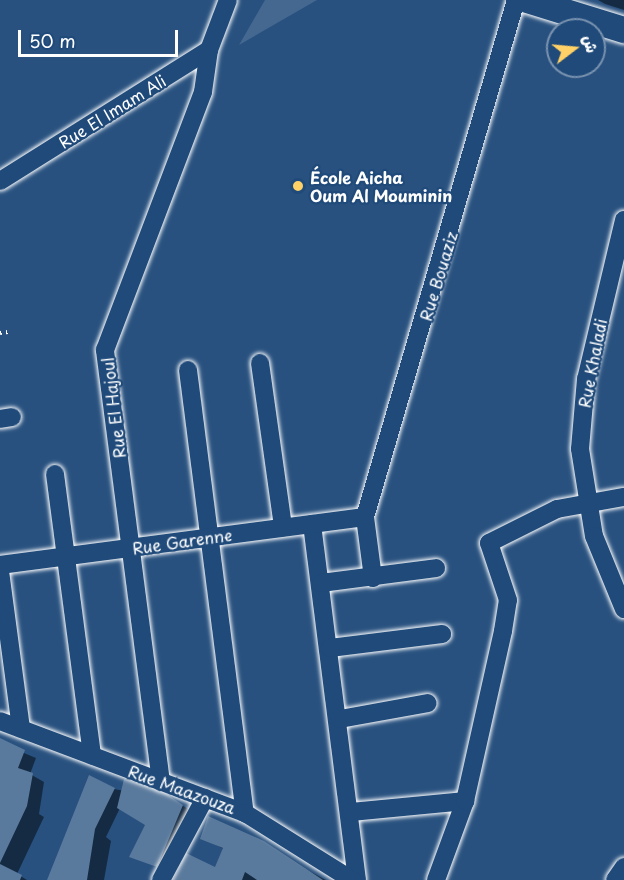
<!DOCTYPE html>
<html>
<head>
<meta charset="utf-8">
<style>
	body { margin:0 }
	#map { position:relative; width:624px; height:880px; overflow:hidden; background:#28517f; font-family:"Playpen Sans","Playpen Sans Arabic",sans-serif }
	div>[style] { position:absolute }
	.green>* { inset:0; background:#446890 }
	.shadow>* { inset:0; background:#0007 }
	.building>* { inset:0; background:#5a7a9d }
	.path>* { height:4px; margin-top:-2px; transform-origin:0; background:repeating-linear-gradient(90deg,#fff 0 1.5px,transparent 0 6px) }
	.roads { filter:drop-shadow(0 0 2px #fff) drop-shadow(0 0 2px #fff) }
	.street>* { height:18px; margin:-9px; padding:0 9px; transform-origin:9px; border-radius:9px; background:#1f4a7a }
	.secondary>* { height:26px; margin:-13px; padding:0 13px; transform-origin:13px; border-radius:13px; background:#1f4a7a }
	.dots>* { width:16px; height:16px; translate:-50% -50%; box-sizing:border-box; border:3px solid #1f4a7a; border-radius:50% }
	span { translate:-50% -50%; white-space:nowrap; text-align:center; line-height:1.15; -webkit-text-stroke:4.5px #1f4a7a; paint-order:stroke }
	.street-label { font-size:16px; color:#fff }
	.poi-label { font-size:16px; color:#fff; font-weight:700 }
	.left { translate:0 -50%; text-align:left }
	.north { position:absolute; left:546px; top:18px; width:60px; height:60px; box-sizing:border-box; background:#1f4a7a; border:2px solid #7992af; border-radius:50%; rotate:74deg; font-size:16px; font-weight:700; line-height:24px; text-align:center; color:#fff }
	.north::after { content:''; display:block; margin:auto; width:21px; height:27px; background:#ffd166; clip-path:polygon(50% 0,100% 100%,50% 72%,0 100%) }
	.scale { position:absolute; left:18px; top:30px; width:160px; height:27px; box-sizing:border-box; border:3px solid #fff; border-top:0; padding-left:8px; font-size:18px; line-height:21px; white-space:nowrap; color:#fff; -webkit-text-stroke:4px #1f4a7a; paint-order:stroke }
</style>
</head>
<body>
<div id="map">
	<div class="green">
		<div style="clip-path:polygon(265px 0,317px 0,239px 45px)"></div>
	</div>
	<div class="shadow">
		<div style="clip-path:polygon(598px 0,624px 0,624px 10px,605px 4px)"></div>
		<div style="clip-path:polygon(0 743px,36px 758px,30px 774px,44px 782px,39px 814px,44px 817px,17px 874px,27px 880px,0 880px)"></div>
		<div style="clip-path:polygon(114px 789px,174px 800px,194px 813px,169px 872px,131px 856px,147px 824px,120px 808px,106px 837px,111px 841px,104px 880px,49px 880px)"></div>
		<div style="clip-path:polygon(209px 818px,326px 880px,175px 880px,216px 869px,224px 849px,202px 838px)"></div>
	</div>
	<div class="building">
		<div style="clip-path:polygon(0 738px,25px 750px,18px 768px,33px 773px,27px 806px,0 863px)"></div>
		<div style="clip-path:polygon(89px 775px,115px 788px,95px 829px,87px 880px,47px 880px)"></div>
		<div style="clip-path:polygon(124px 779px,162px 791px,183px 805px,157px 867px,129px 857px,145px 825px,117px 808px)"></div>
		<div style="clip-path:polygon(208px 816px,264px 841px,323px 880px,257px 880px,245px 872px,242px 880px,173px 880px,186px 853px,215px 867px,223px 848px,200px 839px)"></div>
		<div style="clip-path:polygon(0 864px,22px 875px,20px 880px,0 880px)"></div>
	</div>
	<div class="path">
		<div style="left:0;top:333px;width:8px;rotate:-7deg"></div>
	</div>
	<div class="roads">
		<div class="street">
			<div style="left:0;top:181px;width:247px;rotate:-32.1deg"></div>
			<div style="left:624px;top:220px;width:163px;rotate:103.4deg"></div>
			<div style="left:586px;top:379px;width:70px;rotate:94.9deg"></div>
			<div style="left:580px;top:449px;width:88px;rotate:80.9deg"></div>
			<div style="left:594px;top:536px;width:79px;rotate:67.7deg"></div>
			<div style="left:260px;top:363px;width:166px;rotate:82deg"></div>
			<div style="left:188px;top:370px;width:447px;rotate:82.7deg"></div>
			<div style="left:0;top:419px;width:12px;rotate:-9deg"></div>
			<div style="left:55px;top:474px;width:284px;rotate:82.5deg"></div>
			<div style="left:312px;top:524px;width:359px;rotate:82.8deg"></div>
			<div style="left:0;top:565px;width:368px;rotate:-7.5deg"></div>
			<div style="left:0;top:571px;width:159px;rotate:82.4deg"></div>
			<div style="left:373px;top:578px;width:62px;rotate:-97.5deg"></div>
			<div style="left:365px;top:517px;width:539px;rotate:-73.72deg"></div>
			<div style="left:321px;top:583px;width:116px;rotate:-7.4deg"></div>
			<div style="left:330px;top:648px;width:113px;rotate:-7.1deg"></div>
			<div style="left:340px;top:719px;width:89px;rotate:-10.3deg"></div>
			<div style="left:0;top:721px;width:262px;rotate:20.6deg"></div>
			<div style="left:245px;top:813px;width:126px;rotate:32.1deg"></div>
			<div style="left:161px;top:782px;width:436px;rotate:-97.4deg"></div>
			<div style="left:105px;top:350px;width:276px;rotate:-69.2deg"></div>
			<div style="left:203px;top:92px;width:42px;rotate:-81.9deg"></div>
			<div style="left:209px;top:50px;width:53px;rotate:-69.2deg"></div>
			<div style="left:351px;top:812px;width:115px;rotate:-5.5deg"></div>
			<div style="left:161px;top:880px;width:93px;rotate:-61.8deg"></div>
			<div style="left:436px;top:880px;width:84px;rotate:-69.8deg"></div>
			<div style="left:465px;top:801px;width:174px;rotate:-77.4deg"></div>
			<div style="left:503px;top:631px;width:31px;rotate:-81deg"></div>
			<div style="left:508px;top:600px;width:60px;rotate:-108.4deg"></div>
			<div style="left:489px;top:543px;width:76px;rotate:-26.6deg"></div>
			<div style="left:557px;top:509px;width:68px;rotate:-10.2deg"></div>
			<div style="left:615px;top:880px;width:16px;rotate:-55deg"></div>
		</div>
		<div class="secondary">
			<div style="left:527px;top:0;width:102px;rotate:17.2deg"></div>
		</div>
	</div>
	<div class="dots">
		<div style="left:298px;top:186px;background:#ffd166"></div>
	</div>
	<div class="street-label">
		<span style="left:112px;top:111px;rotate:-32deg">Rue El Imam Ali</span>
		<span style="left:438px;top:276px;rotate:-73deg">Rue Bouaziz</span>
		<span style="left:592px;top:363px;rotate:-79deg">Rue Khaladi</span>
		<span style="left:113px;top:408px;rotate:-97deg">Rue El Hajoul</span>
		<span style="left:182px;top:541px;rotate:-8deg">Rue Garenne</span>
		<span style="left:182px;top:789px;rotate:20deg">Rue Maazouza</span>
	</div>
	<div class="poi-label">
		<span class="left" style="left:310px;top:186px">École Aicha<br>Oum Al Mouminin</span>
	</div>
	<div class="north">ش</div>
	<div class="scale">50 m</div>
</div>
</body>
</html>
